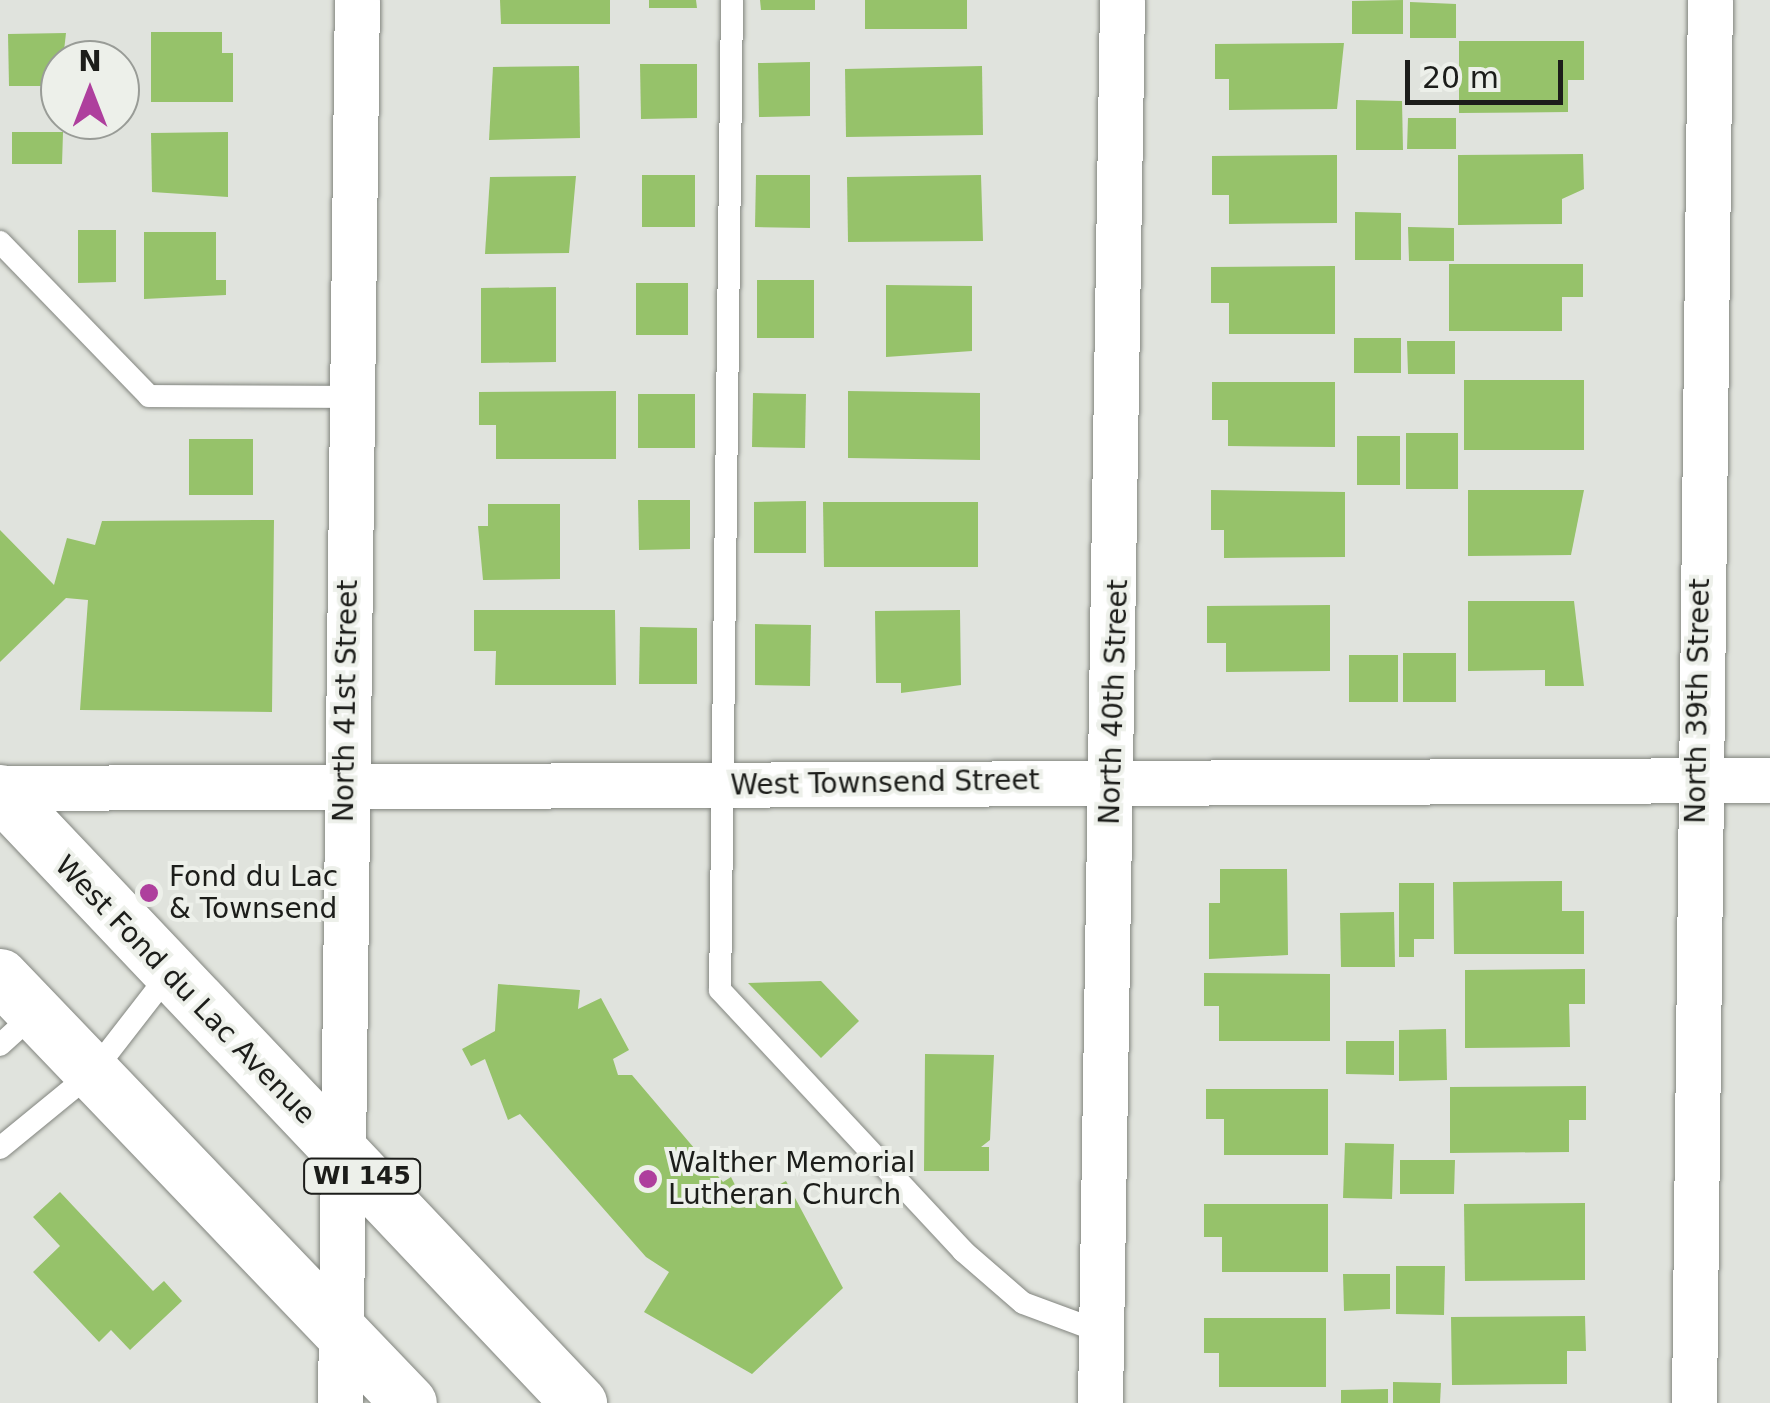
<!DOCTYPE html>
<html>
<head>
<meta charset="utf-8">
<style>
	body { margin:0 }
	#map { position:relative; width:1770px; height:1403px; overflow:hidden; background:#e0e3dd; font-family:"DejaVu Sans",sans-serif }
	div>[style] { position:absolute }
	.building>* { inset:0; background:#96c26a }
	.roads { filter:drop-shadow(0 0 2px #82857f) drop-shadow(0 0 2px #82857f) }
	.lane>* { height:22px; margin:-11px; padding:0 11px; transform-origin:11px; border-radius:11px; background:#fff }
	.street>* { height:45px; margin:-22.5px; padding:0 22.5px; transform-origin:22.5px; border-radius:22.5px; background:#fff }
	.primary>* { height:55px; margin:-27.5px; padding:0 27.5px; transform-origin:27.5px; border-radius:27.5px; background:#fff }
	.dots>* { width:28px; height:28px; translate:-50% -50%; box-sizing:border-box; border:5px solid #edf0ea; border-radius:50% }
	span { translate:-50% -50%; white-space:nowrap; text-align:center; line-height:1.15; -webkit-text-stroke:8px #edf0ea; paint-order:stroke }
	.shield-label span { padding:2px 8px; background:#edf0ea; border:2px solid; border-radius:8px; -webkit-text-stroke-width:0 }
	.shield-label { font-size:25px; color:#1c1d1a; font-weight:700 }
	.street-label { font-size:28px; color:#1c1d1a }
	.poi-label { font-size:28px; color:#1c1d1a }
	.left { translate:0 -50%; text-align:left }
	.north { position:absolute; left:40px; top:40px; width:100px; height:100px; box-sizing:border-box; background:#edf0ea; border:2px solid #999c97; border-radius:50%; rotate:0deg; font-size:28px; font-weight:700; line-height:40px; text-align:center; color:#1c1d1a }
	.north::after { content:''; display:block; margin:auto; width:35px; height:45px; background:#ae3f9d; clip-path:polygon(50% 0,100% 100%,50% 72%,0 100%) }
	.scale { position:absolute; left:1405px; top:60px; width:158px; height:45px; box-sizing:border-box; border:5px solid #1c1d1a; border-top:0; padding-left:12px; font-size:30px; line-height:35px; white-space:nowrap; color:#1c1d1a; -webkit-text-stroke:8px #edf0ea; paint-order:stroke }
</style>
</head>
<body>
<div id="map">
	<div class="building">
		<div style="clip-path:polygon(500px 0,610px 0,610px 24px,501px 24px)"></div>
		<div style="clip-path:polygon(649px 0,696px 0,697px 8px,649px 8px)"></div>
		<div style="clip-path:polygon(760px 0,815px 0,815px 10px,761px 10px)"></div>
		<div style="clip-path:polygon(865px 0,967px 0,967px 29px,865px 29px)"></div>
		<div style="clip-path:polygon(1403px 0,1403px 34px,1352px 34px,1352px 1px)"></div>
		<div style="clip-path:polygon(1410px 2px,1456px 4px,1456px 38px,1410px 38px)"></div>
		<div style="clip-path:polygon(151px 32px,222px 32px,222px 53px,233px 53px,233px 102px,151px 102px)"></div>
		<div style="clip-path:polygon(66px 33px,60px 86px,9px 86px,8px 34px)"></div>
		<div style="clip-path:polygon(1459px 41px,1584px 41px,1584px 80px,1568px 80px,1568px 112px,1459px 113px)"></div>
		<div style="clip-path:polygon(1344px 43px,1337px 109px,1229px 110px,1229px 79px,1215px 79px,1215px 44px)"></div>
		<div style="clip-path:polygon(810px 62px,810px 116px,759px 117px,758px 63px)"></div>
		<div style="clip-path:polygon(640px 64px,697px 64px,697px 118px,641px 119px)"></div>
		<div style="clip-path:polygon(579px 66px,580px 138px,489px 140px,493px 67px)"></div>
		<div style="clip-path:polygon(982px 66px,983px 135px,846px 137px,845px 69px)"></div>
		<div style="clip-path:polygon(1356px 100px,1402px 101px,1403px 150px,1356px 150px)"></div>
		<div style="clip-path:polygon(1408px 118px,1456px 118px,1456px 149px,1407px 149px)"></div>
		<div style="clip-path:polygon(12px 132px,63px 132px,62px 164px,12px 164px)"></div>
		<div style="clip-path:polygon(228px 132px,228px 197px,152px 192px,151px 133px)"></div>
		<div style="clip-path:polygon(1583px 154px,1584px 189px,1562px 199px,1562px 224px,1458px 225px,1458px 155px)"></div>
		<div style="clip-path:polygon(1337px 155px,1337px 223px,1229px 224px,1229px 195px,1212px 195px,1212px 156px)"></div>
		<div style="clip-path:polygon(642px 175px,695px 175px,695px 227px,642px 227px)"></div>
		<div style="clip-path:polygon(756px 175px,810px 175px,810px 228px,755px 227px)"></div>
		<div style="clip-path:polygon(981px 175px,983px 241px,848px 242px,847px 177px)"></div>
		<div style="clip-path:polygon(576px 176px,569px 253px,485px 254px,490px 177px)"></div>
		<div style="clip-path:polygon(1355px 212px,1401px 213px,1401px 260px,1355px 260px)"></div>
		<div style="clip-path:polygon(1408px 227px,1454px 228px,1454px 261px,1409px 261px)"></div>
		<div style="clip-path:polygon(78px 230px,116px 230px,116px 282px,78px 283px)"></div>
		<div style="clip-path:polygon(144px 232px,216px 232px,216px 280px,226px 280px,226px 295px,144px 299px)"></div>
		<div style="clip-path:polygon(1449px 264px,1583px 264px,1583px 297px,1562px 297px,1562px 331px,1449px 331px)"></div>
		<div style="clip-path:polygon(1335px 266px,1335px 334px,1229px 334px,1229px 303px,1211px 303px,1211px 267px)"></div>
		<div style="clip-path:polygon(757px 280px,814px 280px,814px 338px,757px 338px)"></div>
		<div style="clip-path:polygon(636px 283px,688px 283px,688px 335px,636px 335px)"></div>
		<div style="clip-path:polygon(886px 285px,972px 286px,972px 351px,886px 357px)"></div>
		<div style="clip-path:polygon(556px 287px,556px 362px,481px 363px,481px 288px)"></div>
		<div style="clip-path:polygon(1354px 338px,1401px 338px,1401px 373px,1354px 373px)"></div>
		<div style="clip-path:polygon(1407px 341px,1455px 341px,1455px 374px,1408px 374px)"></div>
		<div style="clip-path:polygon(1464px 380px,1584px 380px,1584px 450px,1464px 450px)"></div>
		<div style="clip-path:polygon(1212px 382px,1335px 382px,1335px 447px,1228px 446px,1228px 420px,1212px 420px)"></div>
		<div style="clip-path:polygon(616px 391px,616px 459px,496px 459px,496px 425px,479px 425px,479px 392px)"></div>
		<div style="clip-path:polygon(848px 391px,980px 393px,980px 460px,848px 458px)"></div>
		<div style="clip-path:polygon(753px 393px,806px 394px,805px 448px,752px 447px)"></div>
		<div style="clip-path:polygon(638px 394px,695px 394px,695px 448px,638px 448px)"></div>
		<div style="clip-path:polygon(1406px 433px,1458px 433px,1458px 489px,1406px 489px)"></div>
		<div style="clip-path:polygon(1357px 436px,1400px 436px,1400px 485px,1357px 485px)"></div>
		<div style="clip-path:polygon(189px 439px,253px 439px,253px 495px,189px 495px)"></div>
		<div style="clip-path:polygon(1211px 490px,1345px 492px,1345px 557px,1224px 558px,1224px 530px,1211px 530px)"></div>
		<div style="clip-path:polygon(1468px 490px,1584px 490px,1571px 555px,1468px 556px)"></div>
		<div style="clip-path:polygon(638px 500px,690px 500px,690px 549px,639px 550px)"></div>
		<div style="clip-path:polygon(806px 501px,806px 553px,754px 553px,754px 502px)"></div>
		<div style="clip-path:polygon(823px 502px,978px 502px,978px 567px,824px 567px)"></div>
		<div style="clip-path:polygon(488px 504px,560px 504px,560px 579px,483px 580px,478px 526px,488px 526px)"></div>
		<div style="clip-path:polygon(274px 520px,272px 712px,80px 710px,88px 600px,66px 598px,0 662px,0 530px,54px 585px,67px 538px,95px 545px,102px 521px)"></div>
		<div style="clip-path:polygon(1468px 601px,1574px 601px,1584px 686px,1545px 686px,1545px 670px,1468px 671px)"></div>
		<div style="clip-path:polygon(1330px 605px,1330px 671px,1226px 672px,1226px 643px,1207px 643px,1207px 606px)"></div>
		<div style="clip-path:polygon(474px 610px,615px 610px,616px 685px,495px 685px,496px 651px,474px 651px)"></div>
		<div style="clip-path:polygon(960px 610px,961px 685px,901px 693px,901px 683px,876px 683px,875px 611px)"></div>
		<div style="clip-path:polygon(755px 624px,811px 625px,810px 686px,755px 685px)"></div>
		<div style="clip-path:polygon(640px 627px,697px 628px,697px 684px,639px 684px)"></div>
		<div style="clip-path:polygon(1403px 653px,1456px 653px,1456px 702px,1403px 702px)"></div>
		<div style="clip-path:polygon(1349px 655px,1398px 655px,1398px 702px,1349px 702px)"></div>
		<div style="clip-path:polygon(1220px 869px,1287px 869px,1288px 955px,1209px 959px,1209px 903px,1220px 903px)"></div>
		<div style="clip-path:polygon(1562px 881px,1562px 911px,1584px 911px,1584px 954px,1454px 954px,1453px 882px)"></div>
		<div style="clip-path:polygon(1399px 883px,1434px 883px,1434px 939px,1414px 939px,1414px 957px,1399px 957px)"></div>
		<div style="clip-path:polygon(1394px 912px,1395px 967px,1341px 967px,1340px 913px)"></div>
		<div style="clip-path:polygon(1585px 969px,1585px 1004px,1569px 1004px,1570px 1047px,1465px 1048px,1465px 970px)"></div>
		<div style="clip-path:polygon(1204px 973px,1330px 974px,1330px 1041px,1219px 1041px,1219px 1006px,1204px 1006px)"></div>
		<div style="clip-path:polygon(821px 981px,859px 1021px,821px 1058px,748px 983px)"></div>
		<div style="clip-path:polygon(498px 984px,580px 990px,578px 1009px,601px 998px,629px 1050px,613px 1059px,618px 1075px,632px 1075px,723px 1182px,731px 1177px,744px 1203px,786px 1181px,843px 1288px,752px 1374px,644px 1312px,669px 1272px,646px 1257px,520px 1114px,508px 1120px,485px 1059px,471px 1066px,462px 1049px,495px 1031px)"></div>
		<div style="clip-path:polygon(1446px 1029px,1447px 1080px,1399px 1081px,1399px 1030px)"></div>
		<div style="clip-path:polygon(1346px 1041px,1394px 1041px,1394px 1075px,1346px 1074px)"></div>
		<div style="clip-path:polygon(925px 1054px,994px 1055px,990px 1140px,981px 1147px,989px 1147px,989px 1171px,924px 1171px)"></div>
		<div style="clip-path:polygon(1586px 1086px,1586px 1120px,1569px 1120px,1569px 1152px,1450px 1153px,1450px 1087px)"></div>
		<div style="clip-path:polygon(1206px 1089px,1328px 1089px,1328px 1155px,1224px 1155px,1224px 1119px,1206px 1119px)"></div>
		<div style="clip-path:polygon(1345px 1143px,1394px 1144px,1392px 1199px,1343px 1198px)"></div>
		<div style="clip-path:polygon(1400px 1160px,1455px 1160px,1454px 1194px,1400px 1194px)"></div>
		<div style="clip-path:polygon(60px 1192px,153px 1291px,164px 1281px,182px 1301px,130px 1350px,111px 1330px,99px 1342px,33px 1272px,60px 1246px,33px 1217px)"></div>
		<div style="clip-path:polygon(1585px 1203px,1585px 1280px,1465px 1281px,1464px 1204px)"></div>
		<div style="clip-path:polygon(1204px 1204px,1328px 1204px,1328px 1272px,1222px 1272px,1222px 1237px,1204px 1237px)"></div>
		<div style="clip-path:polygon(1396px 1266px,1445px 1266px,1444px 1315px,1396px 1314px)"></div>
		<div style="clip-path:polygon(1343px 1274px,1390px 1274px,1390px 1309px,1344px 1311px)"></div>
		<div style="clip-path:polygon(1585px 1316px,1586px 1351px,1567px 1351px,1567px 1384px,1452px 1385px,1451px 1317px)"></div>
		<div style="clip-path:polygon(1204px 1318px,1326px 1318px,1326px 1387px,1219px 1387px,1219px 1353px,1204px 1353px)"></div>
		<div style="clip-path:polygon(1393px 1382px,1441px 1383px,1440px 1403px,1393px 1403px)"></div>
		<div style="clip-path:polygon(1388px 1389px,1388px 1403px,1341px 1403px,1341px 1390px)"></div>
	</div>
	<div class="roads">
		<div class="lane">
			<div style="left:732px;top:0;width:990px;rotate:90.69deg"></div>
			<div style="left:720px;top:990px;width:357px;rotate:47deg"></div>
			<div style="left:963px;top:1251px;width:79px;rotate:40.9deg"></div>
			<div style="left:1023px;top:1303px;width:83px;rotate:20.4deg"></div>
			<div style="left:0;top:242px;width:214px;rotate:45.9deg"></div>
			<div style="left:149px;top:396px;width:203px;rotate:0.3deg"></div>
			<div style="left:0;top:1045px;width:47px;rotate:-42.4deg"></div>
			<div style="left:0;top:1148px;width:120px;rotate:-39.3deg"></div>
			<div style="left:93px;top:1072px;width:124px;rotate:-52.2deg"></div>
		</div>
		<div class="street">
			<div style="left:0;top:788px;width:1770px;rotate:-0.26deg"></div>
			<div style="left:340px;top:1403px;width:1403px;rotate:-89.31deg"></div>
			<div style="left:1100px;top:1403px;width:1403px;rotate:-89.1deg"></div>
			<div style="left:1694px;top:1403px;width:1403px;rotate:-89.35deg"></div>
		</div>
		<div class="primary">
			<div style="left:0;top:792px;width:842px;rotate:46.54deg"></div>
			<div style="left:0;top:976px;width:591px;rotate:46.23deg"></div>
		</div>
	</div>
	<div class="dots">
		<div style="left:149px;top:893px;background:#ae3f9d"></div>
		<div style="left:648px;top:1179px;background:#ae3f9d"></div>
	</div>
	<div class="shield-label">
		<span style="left:362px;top:1176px">WI 145</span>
	</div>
	<div class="street-label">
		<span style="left:346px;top:701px;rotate:-89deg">North 41st Street</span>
		<span style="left:1698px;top:701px;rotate:-89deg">North 39th Street</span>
		<span style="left:1114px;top:702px;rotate:-88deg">North 40th Street</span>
		<span style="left:885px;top:783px;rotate:-1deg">West Townsend Street</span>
		<span style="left:185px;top:990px;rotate:46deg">West Fond du Lac Avenue</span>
	</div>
	<div class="poi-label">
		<span class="left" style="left:169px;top:893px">Fond du Lac<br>&amp; Townsend</span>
		<span class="left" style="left:668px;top:1179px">Walther Memorial<br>Lutheran Church</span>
	</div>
	<div class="north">N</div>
	<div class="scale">20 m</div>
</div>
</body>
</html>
